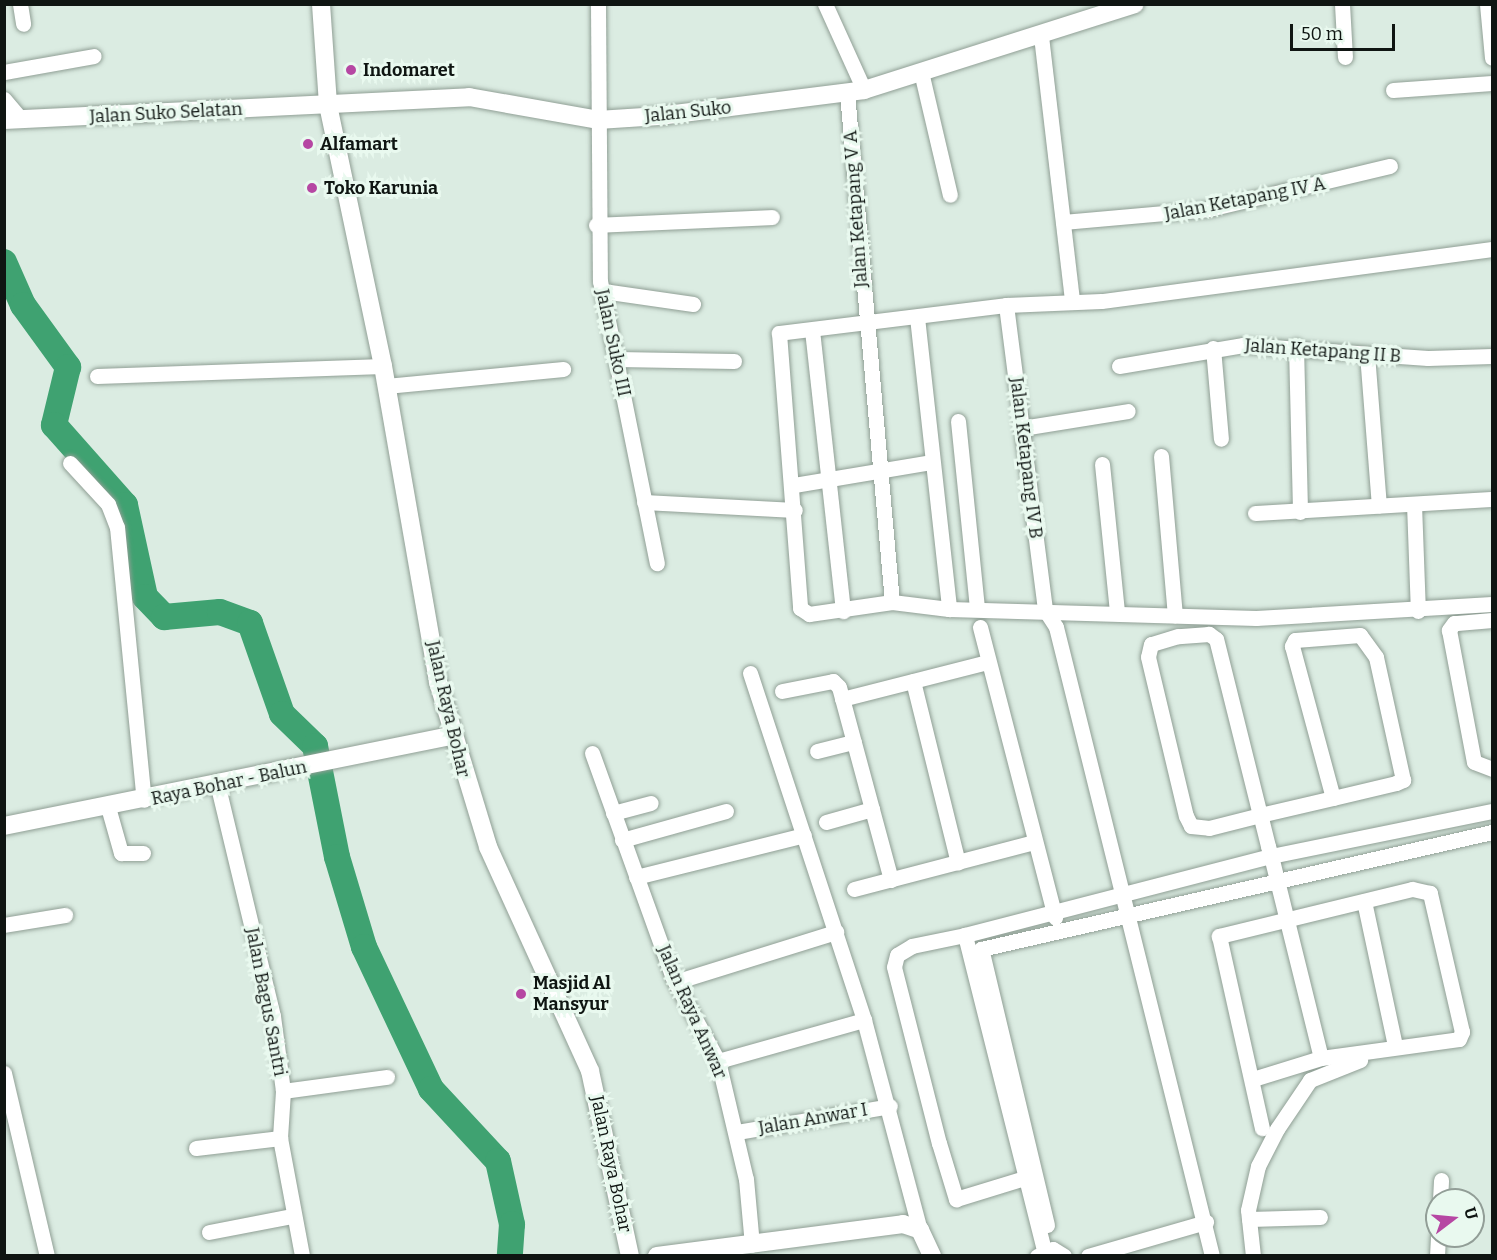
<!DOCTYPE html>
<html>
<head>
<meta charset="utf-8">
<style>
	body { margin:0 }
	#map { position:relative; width:1497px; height:1260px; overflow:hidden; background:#dbece2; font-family:Bitter,serif }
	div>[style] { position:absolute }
	.river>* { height:26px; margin:-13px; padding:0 13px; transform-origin:13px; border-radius:13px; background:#3fa271 }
	.roads { filter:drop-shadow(0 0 2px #909f95) drop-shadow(0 0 2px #909f95) }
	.minor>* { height:15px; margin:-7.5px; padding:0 7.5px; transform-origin:7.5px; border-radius:7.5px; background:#fff }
	.tertiary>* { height:18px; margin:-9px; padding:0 9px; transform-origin:9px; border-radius:9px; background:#fff }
	.dots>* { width:16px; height:16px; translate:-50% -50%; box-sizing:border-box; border:3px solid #e9f9ef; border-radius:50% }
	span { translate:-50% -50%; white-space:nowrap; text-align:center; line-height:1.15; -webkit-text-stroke:6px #e9f9ef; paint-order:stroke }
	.poi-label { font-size:18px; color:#0f1512; font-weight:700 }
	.left { translate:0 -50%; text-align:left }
	.street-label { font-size:18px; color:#0f1512 }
	.frame { position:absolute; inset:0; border:6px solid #0f1512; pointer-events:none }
	.north { position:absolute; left:1425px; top:1188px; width:60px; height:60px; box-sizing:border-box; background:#e9f9ef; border:2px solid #929e97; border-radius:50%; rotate:74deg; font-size:16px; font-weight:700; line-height:24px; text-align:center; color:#0f1512 }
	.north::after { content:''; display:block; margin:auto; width:21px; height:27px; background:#b647a3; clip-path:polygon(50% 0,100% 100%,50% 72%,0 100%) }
	.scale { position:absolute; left:1290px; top:24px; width:105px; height:27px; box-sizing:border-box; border:3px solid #0f1512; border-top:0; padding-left:8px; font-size:18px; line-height:21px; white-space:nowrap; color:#0f1512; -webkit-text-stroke:4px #e9f9ef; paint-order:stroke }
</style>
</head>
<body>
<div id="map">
	<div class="river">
		<div style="left:4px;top:262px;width:47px;rotate:66.2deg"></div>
		<div style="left:23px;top:305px;width:77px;rotate:54deg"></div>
		<div style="left:68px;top:367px;width:60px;rotate:103.6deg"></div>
		<div style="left:54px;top:425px;width:107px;rotate:48.4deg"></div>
		<div style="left:125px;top:505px;width:94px;rotate:77.7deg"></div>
		<div style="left:145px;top:597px;width:28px;rotate:46deg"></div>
		<div style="left:164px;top:617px;width:56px;rotate:-5.1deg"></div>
		<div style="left:220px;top:612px;width:32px;rotate:20deg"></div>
		<div style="left:250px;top:623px;width:96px;rotate:70.6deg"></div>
		<div style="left:282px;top:714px;width:46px;rotate:44.1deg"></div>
		<div style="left:315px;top:746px;width:113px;rotate:78.8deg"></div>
		<div style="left:337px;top:857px;width:94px;rotate:73.3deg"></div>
		<div style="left:364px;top:947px;width:157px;rotate:64.7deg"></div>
		<div style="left:431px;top:1089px;width:98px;rotate:47.1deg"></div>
		<div style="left:498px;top:1161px;width:65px;rotate:77.5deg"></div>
		<div style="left:512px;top:1224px;width:32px;rotate:94deg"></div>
	</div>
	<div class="roads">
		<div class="minor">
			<div style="left:20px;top:4px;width:20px;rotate:81deg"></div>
			<div style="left:598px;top:4px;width:277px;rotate:89.6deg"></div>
			<div style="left:600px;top:281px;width:288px;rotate:78.6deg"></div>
			<div style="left:825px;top:4px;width:94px;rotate:65.6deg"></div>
			<div style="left:1342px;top:4px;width:53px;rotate:86.8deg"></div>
			<div style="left:1487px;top:4px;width:54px;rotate:84.7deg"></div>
			<div style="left:1041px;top:36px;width:267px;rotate:83.3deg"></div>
			<div style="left:4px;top:72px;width:91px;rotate:-10.1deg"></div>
			<div style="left:922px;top:76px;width:122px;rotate:76.8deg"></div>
			<div style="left:1393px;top:90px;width:99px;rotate:-4deg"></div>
			<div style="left:847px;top:93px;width:511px;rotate:84.95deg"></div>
			<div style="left:4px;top:99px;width:26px;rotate:50deg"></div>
			<div style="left:1063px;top:222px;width:147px;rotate:-5.1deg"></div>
			<div style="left:1209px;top:209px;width:186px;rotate:-13.4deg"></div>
			<div style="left:596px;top:225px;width:176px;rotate:-2.6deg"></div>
			<div style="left:1492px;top:249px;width:394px;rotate:172.4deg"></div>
			<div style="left:1101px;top:301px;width:95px;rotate:177.6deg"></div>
			<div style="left:1006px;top:305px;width:229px;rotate:173deg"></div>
			<div style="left:779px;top:333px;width:276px;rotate:85.6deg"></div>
			<div style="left:800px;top:608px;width:11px;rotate:34deg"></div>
			<div style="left:809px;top:614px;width:84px;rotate:-8.2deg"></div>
			<div style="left:892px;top:602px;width:57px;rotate:7deg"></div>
			<div style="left:949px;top:609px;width:307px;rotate:1.7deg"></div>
			<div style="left:1256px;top:618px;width:236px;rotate:-3.4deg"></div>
			<div style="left:603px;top:291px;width:91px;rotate:8.2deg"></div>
			<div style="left:1006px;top:305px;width:307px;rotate:82.7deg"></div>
			<div style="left:1045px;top:610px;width:20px;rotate:57deg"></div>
			<div style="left:1056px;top:627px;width:648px;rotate:76.07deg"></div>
			<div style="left:917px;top:317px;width:294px;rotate:83.7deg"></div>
			<div style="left:812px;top:330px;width:283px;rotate:83.7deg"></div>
			<div style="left:1296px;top:346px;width:166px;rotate:88.6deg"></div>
			<div style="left:1213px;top:348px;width:91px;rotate:85deg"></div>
			<div style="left:1367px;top:354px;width:152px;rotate:85.5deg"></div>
			<div style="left:617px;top:359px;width:117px;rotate:1deg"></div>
			<div style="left:1119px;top:366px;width:126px;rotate:-9.6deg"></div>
			<div style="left:1243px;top:345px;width:185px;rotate:4deg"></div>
			<div style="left:1428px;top:358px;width:64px;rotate:-1.8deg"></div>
			<div style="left:97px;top:376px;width:286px;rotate:-2deg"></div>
			<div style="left:386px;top:386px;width:178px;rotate:-5.5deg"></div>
			<div style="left:958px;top:421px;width:189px;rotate:84.2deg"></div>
			<div style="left:1022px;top:428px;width:107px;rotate:-9.1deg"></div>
			<div style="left:1161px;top:456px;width:160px;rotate:85deg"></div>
			<div style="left:70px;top:463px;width:56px;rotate:47.2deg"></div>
			<div style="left:108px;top:504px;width:25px;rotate:69deg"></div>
			<div style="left:117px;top:527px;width:274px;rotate:84.4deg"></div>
			<div style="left:1102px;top:464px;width:149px;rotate:84.2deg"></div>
			<div style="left:794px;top:485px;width:140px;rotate:-9.5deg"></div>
			<div style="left:644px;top:502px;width:151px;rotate:3deg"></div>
			<div style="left:1414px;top:504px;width:107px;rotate:87.9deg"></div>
			<div style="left:1255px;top:513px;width:237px;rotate:-3.4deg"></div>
			<div style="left:1492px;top:620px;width:38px;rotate:175deg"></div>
			<div style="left:1454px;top:623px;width:9px;rotate:126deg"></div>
			<div style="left:1449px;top:630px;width:134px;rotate:79.3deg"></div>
			<div style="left:1474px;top:762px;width:19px;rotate:21deg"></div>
			<div style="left:980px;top:627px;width:300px;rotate:75.5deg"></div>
			<div style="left:750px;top:673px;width:365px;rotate:71.8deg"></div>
			<div style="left:864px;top:1020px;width:217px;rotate:75.1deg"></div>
			<div style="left:913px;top:681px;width:187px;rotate:76.1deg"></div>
			<div style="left:782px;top:691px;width:52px;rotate:-11.1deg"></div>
			<div style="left:833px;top:681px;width:8px;rotate:45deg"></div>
			<div style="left:839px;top:687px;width:200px;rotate:74.9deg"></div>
			<div style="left:842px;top:699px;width:150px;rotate:-14.3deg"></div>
			<div style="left:817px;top:751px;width:38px;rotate:-14deg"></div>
			<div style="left:592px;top:753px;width:239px;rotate:70.2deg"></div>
			<div style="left:673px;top:978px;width:94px;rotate:61.5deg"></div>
			<div style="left:718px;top:1061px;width:121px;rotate:76.7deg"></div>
			<div style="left:746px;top:1179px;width:66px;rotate:84.8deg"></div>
			<div style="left:218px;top:787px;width:236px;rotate:76.5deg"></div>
			<div style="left:273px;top:1016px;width:76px;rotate:82.4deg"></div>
			<div style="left:283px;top:1091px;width:47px;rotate:93.7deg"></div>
			<div style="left:280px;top:1138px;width:120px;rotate:79.4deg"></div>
			<div style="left:108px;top:807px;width:48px;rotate:74.2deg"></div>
			<div style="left:121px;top:853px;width:22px"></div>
			<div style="left:613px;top:813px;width:39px;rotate:-15deg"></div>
			<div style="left:826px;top:822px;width:48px;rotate:-15.8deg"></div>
			<div style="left:622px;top:840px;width:108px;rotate:-15.6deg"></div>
			<div style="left:636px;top:877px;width:173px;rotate:-14deg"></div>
			<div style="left:854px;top:889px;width:187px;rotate:-14.6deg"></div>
			<div style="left:1364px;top:901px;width:147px;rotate:77.9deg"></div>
			<div style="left:4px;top:925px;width:62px;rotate:-9.3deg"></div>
			<div style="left:965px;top:935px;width:54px;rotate:168.3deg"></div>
			<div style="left:912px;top:946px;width:17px;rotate:149deg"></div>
			<div style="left:897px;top:955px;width:12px;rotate:104deg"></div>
			<div style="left:894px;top:967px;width:182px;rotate:75.7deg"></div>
			<div style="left:939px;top:1143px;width:59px;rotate:73.1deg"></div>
			<div style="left:956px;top:1199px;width:78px;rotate:-17deg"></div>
			<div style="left:675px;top:982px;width:169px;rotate:-17.3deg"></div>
			<div style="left:1321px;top:1058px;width:208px;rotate:-103.9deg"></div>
			<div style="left:1271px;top:856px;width:10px;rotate:-107deg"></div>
			<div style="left:1268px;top:846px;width:32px;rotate:-104deg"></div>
			<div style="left:1260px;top:815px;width:181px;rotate:-104deg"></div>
			<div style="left:1216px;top:639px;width:9px;rotate:-144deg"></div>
			<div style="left:1209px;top:634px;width:31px;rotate:176deg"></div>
			<div style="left:1178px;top:636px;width:28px;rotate:163deg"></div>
			<div style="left:1151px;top:644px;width:13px;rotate:103deg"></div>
			<div style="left:1148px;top:657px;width:163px;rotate:76.6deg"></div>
			<div style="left:1186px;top:816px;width:11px;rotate:63deg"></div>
			<div style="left:1191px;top:826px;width:18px;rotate:6deg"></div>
			<div style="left:1209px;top:828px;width:53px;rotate:-14.3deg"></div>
			<div style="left:1260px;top:815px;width:75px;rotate:-13.1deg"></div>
			<div style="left:1333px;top:798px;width:65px;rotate:-13.4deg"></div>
			<div style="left:1396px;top:783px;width:8px;rotate:-23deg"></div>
			<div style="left:1403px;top:780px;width:126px;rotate:-102.4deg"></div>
			<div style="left:1376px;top:657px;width:27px;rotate:-126deg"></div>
			<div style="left:1360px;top:635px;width:65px;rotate:175.6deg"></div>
			<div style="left:1295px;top:640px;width:7px;rotate:117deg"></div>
			<div style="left:1292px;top:646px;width:157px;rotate:74.9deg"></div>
			<div style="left:718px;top:1061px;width:152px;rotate:-15.7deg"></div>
			<div style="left:4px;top:1073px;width:188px;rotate:76.8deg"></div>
			<div style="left:1253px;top:1079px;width:71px;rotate:-17.2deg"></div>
			<div style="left:1321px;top:1058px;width:139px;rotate:-7.8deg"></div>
			<div style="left:1459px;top:1039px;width:8px;rotate:-67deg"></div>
			<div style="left:1462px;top:1032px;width:143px;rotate:-103deg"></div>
			<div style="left:1430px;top:893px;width:18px;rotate:-167deg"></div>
			<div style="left:1412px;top:889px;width:199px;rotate:166.3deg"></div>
			<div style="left:1219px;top:936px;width:197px;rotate:77.4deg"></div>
			<div style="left:283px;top:1091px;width:105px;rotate:-7.7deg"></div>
			<div style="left:737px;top:1132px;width:155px;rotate:-9.6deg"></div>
			<div style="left:196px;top:1148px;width:85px;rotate:-6.8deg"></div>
			<div style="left:1440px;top:1200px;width:20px;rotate:-87deg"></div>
			<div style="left:1249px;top:1219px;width:71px;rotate:-1.6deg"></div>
			<div style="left:1047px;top:1225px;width:284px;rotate:-103.4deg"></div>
			<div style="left:981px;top:949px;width:524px;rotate:-12.9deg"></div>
			<div style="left:209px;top:1232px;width:85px;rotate:-10.9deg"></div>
			<div style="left:1044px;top:1250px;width:325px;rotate:-104.1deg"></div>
			<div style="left:965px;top:935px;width:316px;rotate:-14.5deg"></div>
			<div style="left:1271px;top:856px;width:226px;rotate:-11.5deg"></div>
			<div style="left:1037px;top:1256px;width:17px;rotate:-24deg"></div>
			<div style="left:1053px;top:1249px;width:13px;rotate:32deg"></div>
			<div style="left:1088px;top:1256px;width:123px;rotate:-16.1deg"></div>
			<div style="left:1253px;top:1256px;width:46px;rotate:-96.2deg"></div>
			<div style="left:1248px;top:1210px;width:45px;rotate:-77.2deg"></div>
			<div style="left:1258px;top:1166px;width:42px;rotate:-62.8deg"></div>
			<div style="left:1277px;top:1129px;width:59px;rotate:-56deg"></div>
			<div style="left:1310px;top:1080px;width:54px;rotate:-21.8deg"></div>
			<div style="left:1437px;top:1256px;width:20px;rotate:-87deg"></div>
		</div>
		<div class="tertiary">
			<div style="left:321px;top:4px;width:101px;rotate:86deg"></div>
			<div style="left:328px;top:105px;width:267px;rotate:78.1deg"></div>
			<div style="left:383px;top:366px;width:321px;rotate:80.1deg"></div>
			<div style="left:438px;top:682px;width:172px;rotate:73.1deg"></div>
			<div style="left:488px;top:847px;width:246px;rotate:65.5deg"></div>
			<div style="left:590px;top:1071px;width:189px;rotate:77.8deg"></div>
			<div style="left:4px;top:120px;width:466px;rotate:-2.8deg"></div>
			<div style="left:469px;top:97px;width:131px;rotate:10.1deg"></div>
			<div style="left:598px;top:120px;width:61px;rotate:-3.8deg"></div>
			<div style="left:659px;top:116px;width:207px;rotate:-7.2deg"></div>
			<div style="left:864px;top:90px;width:284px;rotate:-17.6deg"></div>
			<div style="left:4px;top:826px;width:457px;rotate:-11.4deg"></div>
			<div style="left:657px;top:1256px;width:248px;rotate:-7.4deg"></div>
			<div style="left:903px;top:1224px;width:18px;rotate:19deg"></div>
			<div style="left:920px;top:1230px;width:29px;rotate:65deg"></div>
		</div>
	</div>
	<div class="dots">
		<div style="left:351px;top:70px;background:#b647a3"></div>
		<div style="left:308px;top:144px;background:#b647a3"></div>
		<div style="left:312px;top:188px;background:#b647a3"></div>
		<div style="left:521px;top:994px;background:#b647a3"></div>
	</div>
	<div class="poi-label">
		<span class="left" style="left:363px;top:70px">Indomaret</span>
		<span class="left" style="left:320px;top:144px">Alfamart</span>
		<span class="left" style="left:324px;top:188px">Toko Karunia</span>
		<span class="left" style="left:533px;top:994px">Masjid Al<br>Mansyur</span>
	</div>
	<div class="street-label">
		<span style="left:688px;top:112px;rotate:-6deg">Jalan Suko</span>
		<span style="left:166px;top:113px;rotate:-3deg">Jalan Suko Selatan</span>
		<span style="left:1245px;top:199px;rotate:-11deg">Jalan Ketapang IV A</span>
		<span style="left:856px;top:209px;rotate:-94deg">Jalan Ketapang V A</span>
		<span style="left:613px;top:343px;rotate:78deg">Jalan Suko III</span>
		<span style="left:1323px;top:351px;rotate:4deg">Jalan Ketapang II B</span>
		<span style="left:1026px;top:458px;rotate:83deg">Jalan Ketapang IV B</span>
		<span style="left:448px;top:709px;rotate:77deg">Jalan Raya Bohar</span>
		<span style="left:229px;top:783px;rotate:-12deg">Raya Bohar - Balun</span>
		<span style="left:266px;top:1002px;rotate:79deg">Jalan Bagus Santri</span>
		<span style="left:692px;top:1012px;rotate:66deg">Jalan Raya Anwar</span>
		<span style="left:813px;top:1119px;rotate:-10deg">Jalan Anwar I</span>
		<span style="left:611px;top:1164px;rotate:78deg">Jalan Raya Bohar</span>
	</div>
	<div class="frame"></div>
	<div class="north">U</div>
	<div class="scale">50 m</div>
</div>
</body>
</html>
